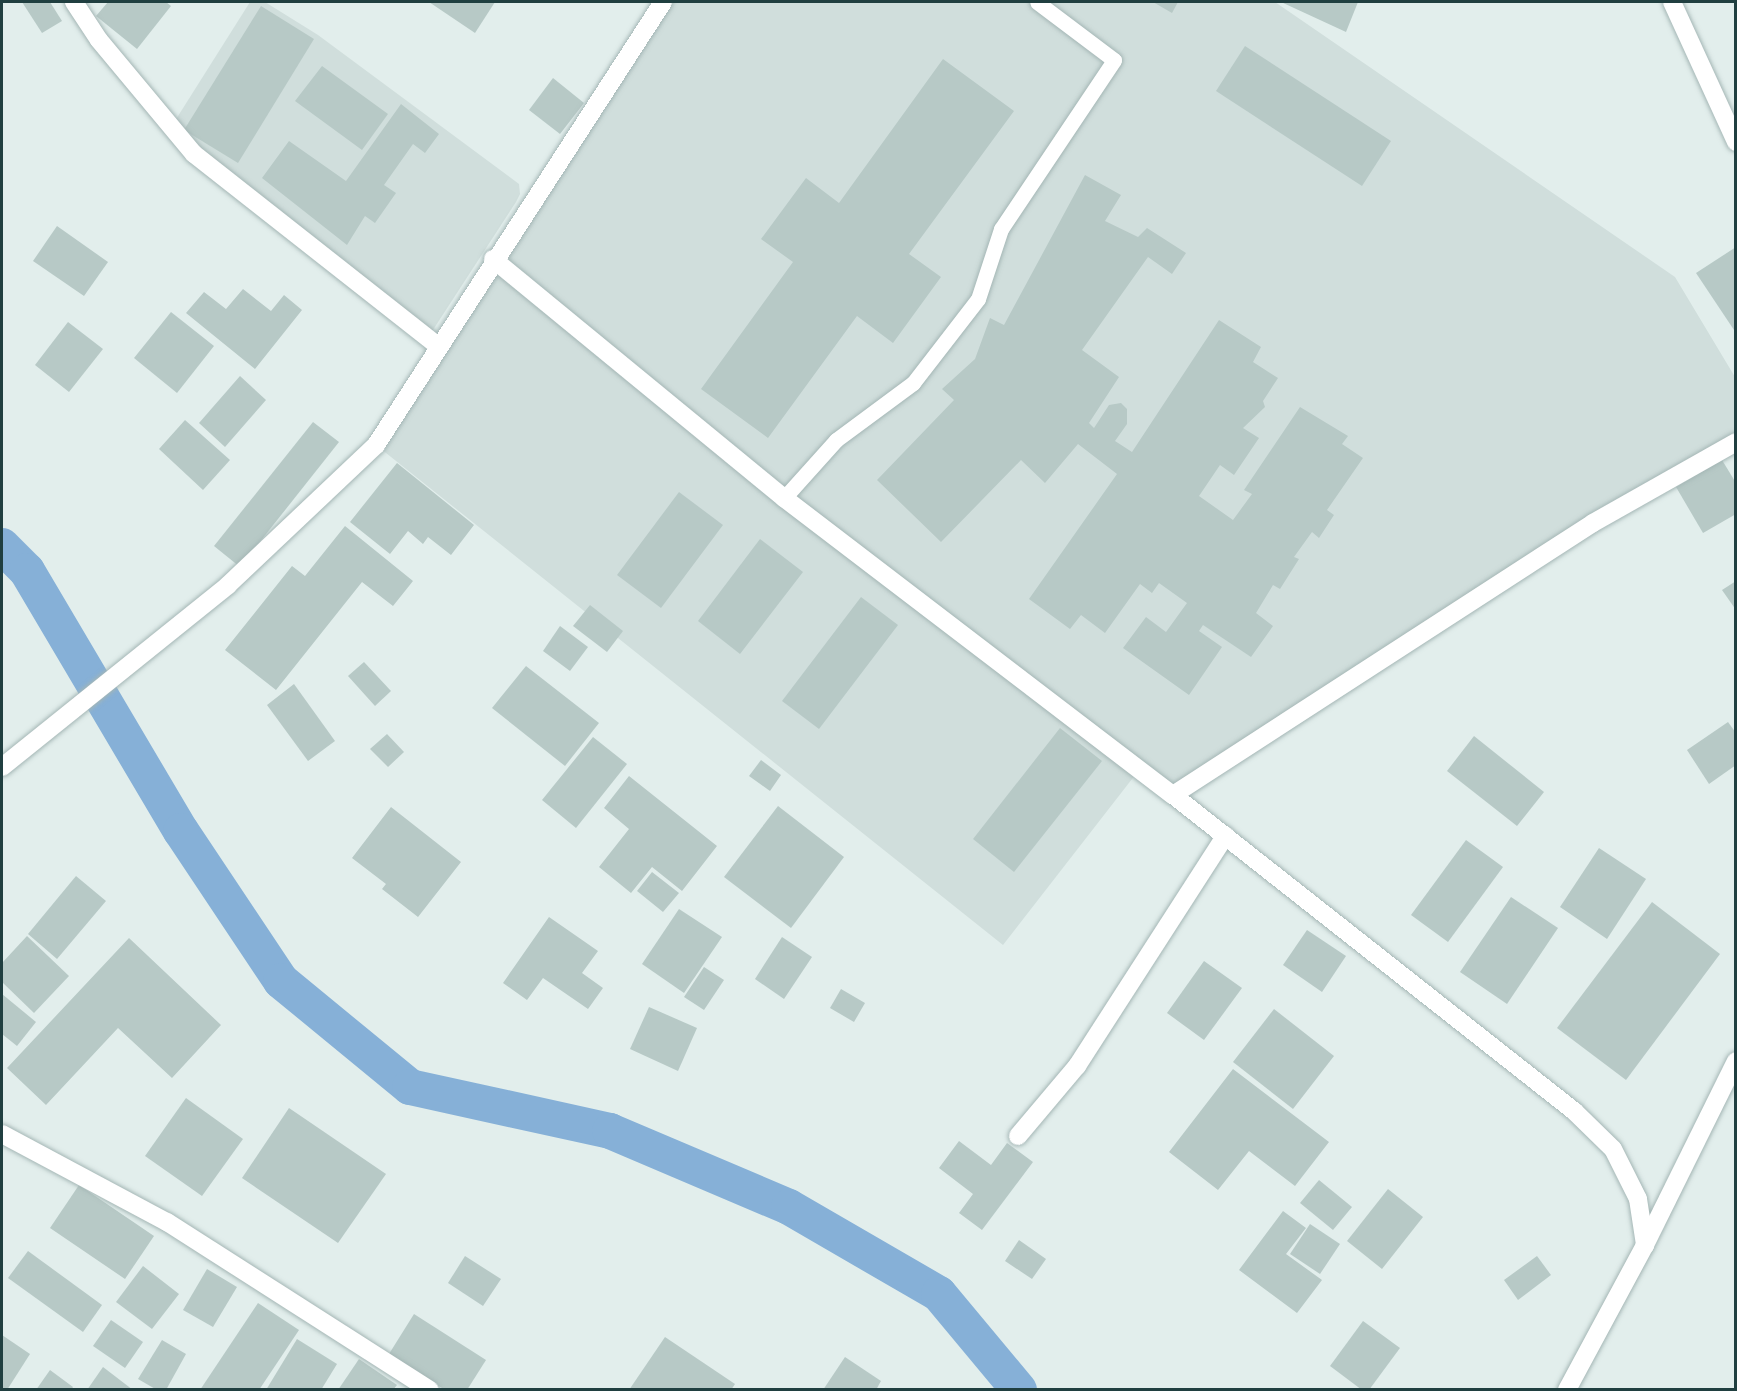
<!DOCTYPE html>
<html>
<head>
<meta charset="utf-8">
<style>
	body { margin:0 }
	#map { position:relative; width:1737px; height:1391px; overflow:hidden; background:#e2eeec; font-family:"PT Sans",sans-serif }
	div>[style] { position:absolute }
	.built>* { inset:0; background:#d0dedc }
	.canal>* { height:36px; margin:-18px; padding:0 18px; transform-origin:18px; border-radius:18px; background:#86b0d7 }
	.building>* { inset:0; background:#b7c9c6 }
	.roads { filter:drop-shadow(0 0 2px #a4b6b5) drop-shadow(0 0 2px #a4b6b5) }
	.service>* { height:15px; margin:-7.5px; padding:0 7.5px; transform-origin:7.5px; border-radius:7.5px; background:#fff }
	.minor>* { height:18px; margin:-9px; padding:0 9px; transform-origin:9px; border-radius:9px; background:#fff }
	.secondary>* { height:18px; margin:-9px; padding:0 9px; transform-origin:9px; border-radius:9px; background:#fff }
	span { translate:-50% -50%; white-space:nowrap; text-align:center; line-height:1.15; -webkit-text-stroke:5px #f3faf8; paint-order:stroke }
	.frame { position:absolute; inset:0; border:3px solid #203f40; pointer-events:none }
</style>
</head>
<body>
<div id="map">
	<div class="built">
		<div style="clip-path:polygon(250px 2px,265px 2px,318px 35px,519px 184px,520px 194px,516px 202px,431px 333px,195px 153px,173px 124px)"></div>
		<div style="clip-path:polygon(663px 2px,1275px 2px,1675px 277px,1735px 377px,1735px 442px,1173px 795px,1139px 770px,1003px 945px,376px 445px)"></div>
	</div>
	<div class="canal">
		<div style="left:2px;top:546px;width:35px;rotate:45deg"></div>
		<div style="left:27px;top:571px;width:302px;rotate:59.4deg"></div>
		<div style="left:181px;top:831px;width:180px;rotate:56.3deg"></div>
		<div style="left:281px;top:981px;width:167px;rotate:39.4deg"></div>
		<div style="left:410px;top:1087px;width:205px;rotate:12.4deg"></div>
		<div style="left:610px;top:1131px;width:194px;rotate:23deg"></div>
		<div style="left:789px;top:1207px;width:173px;rotate:30.1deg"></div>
		<div style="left:939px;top:1294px;width:125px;rotate:50.2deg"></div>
	</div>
	<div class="building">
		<div style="clip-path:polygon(22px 2px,50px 2px,62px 21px,42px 33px)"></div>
		<div style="clip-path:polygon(108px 2px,166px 2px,171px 6px,137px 49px,96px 16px)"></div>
		<div style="clip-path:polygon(429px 2px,495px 2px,475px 33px)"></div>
		<div style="clip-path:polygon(1153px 2px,1178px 2px,1172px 13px)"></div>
		<div style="clip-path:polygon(1281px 2px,1358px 2px,1346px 32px)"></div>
		<div style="clip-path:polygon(261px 6px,314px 39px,238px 163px,184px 130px)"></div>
		<div style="clip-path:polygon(1245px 46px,1391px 141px,1362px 186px,1216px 91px)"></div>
		<div style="clip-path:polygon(943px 59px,1014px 111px,909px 254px,941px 277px,893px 343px,857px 316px,768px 438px,701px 389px,793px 262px,761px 239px,806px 178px,839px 203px)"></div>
		<div style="clip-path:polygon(322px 66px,388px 114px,362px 150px,295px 101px)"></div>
		<div style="clip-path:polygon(553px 78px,584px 103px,560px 134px,529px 110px)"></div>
		<div style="clip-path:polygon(401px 104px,439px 134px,425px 153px,413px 144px,384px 185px,396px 193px,375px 223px,365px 216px,347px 245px,262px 178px,289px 141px,346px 181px)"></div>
		<div style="clip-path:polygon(1085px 175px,1121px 195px,1105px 221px,1138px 237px,1147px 228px,1186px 253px,1172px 274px,1148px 257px,1082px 350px,1119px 377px,1089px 423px,1094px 428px,1109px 405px,1121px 403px,1127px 409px,1127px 424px,1115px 441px,1132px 452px,1219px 320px,1261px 347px,1253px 362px,1278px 378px,1263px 401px,1265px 407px,1243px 428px,1259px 438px,1234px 475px,1220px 465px,1199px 496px,1233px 520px,1252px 494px,1244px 490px,1300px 407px,1348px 436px,1342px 444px,1363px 458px,1327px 510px,1334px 515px,1319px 538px,1312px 532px,1294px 557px,1299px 559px,1280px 589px,1273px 585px,1256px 613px,1273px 626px,1251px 657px,1203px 625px,1199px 631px,1222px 647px,1189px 695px,1123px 648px,1146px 617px,1166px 632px,1187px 603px,1159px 583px,1152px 593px,1140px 584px,1105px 633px,1081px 615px,1070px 629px,1029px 599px,1117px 474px,1078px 444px,1045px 483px,1021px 460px,941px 542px,877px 480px,954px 400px,942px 389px,975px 359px,990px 318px,1004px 325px)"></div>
		<div style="clip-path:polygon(57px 226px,108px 262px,84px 296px,33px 261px)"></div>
		<div style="clip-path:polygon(1736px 247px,1736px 333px,1696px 273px)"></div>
		<div style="clip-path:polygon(243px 289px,271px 311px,284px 295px,302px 310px,255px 369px,186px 313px,204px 292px,226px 309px)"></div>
		<div style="clip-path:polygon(171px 312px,214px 346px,177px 393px,134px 358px)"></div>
		<div style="clip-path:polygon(68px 322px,103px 349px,69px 392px,35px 365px)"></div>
		<div style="clip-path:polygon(240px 376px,266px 400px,225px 447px,199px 423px)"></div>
		<div style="clip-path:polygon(185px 420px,230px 460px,203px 490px,159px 449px)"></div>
		<div style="clip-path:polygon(313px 422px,339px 442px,240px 567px,214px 546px)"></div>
		<div style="clip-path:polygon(1722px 460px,1736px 483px,1736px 514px,1703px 533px,1676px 487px)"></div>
		<div style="clip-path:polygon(397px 463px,474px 525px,451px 555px,428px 537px,423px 544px,408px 531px,390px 554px,350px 522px)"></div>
		<div style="clip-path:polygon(679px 492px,723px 525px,661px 608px,617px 575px)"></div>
		<div style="clip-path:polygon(345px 526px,413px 581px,393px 606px,362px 582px,276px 690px,225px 650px,292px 566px,305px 576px)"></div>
		<div style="clip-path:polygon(760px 539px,803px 572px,740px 654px,698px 621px)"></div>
		<div style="clip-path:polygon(1736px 581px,1736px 610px,1722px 590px)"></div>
		<div style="clip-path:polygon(861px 597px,898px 625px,819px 729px,782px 701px)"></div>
		<div style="clip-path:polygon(590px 605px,623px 631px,607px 652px,573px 626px)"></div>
		<div style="clip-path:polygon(560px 626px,588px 647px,570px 671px,543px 651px)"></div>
		<div style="clip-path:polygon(364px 662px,391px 691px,375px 706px,348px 676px)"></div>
		<div style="clip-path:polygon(526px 666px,599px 723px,565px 766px,492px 708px)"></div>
		<div style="clip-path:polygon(294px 684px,335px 741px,308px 761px,267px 705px)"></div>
		<div style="clip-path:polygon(1728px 722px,1736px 733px,1736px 765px,1709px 784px,1687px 750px)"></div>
		<div style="clip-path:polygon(1060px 728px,1102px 761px,1014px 872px,973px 839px)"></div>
		<div style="clip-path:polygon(387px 734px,404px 752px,388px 767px,370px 749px)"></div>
		<div style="clip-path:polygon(1474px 736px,1544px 792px,1517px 826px,1447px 771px)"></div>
		<div style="clip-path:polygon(593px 737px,627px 764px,576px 828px,542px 800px)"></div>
		<div style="clip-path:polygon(761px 760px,781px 775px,770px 791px,749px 776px)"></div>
		<div style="clip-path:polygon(629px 776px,717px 846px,682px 891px,652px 867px,631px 893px,599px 867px,629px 829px,604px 808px)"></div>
		<div style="clip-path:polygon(778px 806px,844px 857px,791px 928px,724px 877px)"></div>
		<div style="clip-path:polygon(391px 807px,461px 862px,418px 917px,382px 889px,386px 884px,352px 858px)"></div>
		<div style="clip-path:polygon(1466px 840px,1503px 867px,1448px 942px,1411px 915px)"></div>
		<div style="clip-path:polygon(1599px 848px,1646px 879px,1607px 939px,1560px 907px)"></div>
		<div style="clip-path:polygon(652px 872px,679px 893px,663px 912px,637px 891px)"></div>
		<div style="clip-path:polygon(76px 876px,106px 901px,57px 959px,28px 934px)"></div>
		<div style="clip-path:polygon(1511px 897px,1558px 928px,1507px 1004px,1460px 972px)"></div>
		<div style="clip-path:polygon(1652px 902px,1720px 954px,1626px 1080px,1557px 1028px)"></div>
		<div style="clip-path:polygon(679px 909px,722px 937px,684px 993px,642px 964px)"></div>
		<div style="clip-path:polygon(549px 917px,598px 951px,582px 973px,603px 988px,588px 1009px,543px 978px,527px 1000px,503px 983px)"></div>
		<div style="clip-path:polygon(1307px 930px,1346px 956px,1322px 992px,1283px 965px)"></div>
		<div style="clip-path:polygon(27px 936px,69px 976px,34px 1013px,2px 982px,2px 963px)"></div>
		<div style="clip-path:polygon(782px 937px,812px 957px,784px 999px,755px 979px)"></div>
		<div style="clip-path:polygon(129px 938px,221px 1025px,172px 1078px,118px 1028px,46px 1105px,7px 1068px)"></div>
		<div style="clip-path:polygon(1204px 961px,1242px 988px,1204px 1040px,1167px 1013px)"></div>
		<div style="clip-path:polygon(704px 967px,724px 980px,704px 1010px,684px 997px)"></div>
		<div style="clip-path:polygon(841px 989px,865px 1003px,854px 1022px,830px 1008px)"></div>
		<div style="clip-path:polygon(2px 994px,36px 1022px,17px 1046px,2px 1034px)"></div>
		<div style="clip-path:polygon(649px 1007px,697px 1028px,678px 1071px,630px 1049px)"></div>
		<div style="clip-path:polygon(1274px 1009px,1334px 1056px,1293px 1109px,1233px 1062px)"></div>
		<div style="clip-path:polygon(1233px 1069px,1329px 1142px,1295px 1186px,1249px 1151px,1218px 1190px,1169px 1152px)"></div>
		<div style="clip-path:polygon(186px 1098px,243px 1139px,202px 1196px,145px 1156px)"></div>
		<div style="clip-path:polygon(289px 1108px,386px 1174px,338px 1243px,242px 1178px)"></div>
		<div style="clip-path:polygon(959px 1141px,991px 1165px,1007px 1143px,1033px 1162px,982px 1230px,959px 1213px,973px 1194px,939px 1168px)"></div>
		<div style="clip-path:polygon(1319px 1180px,1352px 1207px,1333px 1230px,1300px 1203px)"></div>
		<div style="clip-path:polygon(79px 1185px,154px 1236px,125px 1279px,50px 1228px)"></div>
		<div style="clip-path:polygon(1388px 1189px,1423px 1217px,1382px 1269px,1347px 1241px)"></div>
		<div style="clip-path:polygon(1283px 1211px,1306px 1228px,1286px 1254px,1322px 1280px,1297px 1313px,1239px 1270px)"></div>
		<div style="clip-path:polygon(1310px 1224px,1340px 1244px,1320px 1274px,1290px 1254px)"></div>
		<div style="clip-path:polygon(1019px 1240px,1046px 1259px,1032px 1279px,1005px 1261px)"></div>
		<div style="clip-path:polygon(28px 1251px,102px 1305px,83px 1332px,8px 1278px)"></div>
		<div style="clip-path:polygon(465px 1256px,501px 1279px,483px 1306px,448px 1283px)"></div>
		<div style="clip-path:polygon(1537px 1256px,1551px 1275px,1518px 1300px,1504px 1280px)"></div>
		<div style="clip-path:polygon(143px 1266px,179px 1294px,152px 1329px,116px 1302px)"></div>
		<div style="clip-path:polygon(207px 1269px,237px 1287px,213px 1327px,183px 1310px)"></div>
		<div style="clip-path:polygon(258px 1303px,299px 1330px,259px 1390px,200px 1390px)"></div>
		<div style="clip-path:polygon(414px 1314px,486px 1360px,467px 1390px,445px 1390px,389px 1354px)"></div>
		<div style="clip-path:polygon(111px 1320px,143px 1342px,125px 1368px,93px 1346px)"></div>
		<div style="clip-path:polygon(1363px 1321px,1400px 1348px,1369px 1390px,1362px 1390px,1330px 1366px)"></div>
		<div style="clip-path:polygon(2px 1335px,30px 1354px,7px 1390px,2px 1390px)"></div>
		<div style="clip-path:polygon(665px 1337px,735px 1384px,731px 1390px,629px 1390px)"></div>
		<div style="clip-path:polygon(297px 1339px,337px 1364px,321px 1390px,266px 1390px)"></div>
		<div style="clip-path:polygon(162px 1340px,186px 1354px,166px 1390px,157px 1390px,138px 1379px)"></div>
		<div style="clip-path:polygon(845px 1357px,881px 1381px,876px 1390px,823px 1390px)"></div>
		<div style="clip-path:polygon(359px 1359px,397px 1385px,393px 1390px,338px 1390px)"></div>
		<div style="clip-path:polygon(103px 1367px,133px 1390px,87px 1390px)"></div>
		<div style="clip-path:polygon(50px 1370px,73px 1387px,71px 1390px,36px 1390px)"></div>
	</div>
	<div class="roads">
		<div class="service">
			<div style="left:784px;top:498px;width:78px;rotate:-48.1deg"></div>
			<div style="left:836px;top:440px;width:96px;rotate:-36.5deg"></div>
			<div style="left:913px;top:383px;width:106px;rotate:-52.3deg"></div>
			<div style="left:978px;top:299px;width:74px;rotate:-71.8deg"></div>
			<div style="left:1001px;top:229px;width:203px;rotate:-56.2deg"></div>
			<div style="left:1114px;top:60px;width:96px;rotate:-143deg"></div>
		</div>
		<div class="minor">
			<div style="left:74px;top:2px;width:45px;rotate:56.7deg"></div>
			<div style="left:99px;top:40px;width:148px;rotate:50.2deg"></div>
			<div style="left:194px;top:154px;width:310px;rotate:38.2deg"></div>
			<div style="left:1672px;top:2px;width:154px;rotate:65.4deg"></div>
			<div style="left:493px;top:259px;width:377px;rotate:39.4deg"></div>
			<div style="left:784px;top:498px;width:489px;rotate:37.4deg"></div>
			<div style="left:1173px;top:795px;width:500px;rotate:-32.93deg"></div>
			<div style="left:1593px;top:523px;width:164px;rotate:-29.5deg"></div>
			<div style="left:1173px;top:795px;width:511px;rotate:38.24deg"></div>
			<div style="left:1574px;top:1111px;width:54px;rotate:44.3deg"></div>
			<div style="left:1613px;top:1149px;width:56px;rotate:63.4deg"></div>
			<div style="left:1638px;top:1199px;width:47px;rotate:81.3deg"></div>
			<div style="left:1645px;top:1245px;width:165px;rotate:118.3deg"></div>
			<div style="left:2px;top:1134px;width:187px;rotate:28.1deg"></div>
			<div style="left:167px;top:1222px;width:312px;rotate:32.6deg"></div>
			<div style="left:1018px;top:1136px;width:92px;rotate:-49.9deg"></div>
			<div style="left:1077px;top:1066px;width:274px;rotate:-57.2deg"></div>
			<div style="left:1645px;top:1245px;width:205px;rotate:-63.7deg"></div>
		</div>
		<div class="secondary">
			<div style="left:2px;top:767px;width:290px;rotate:-38.8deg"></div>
			<div style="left:228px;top:585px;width:204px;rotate:-43.4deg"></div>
			<div style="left:376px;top:445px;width:528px;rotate:-57.06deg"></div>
		</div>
	</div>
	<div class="frame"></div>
</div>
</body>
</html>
